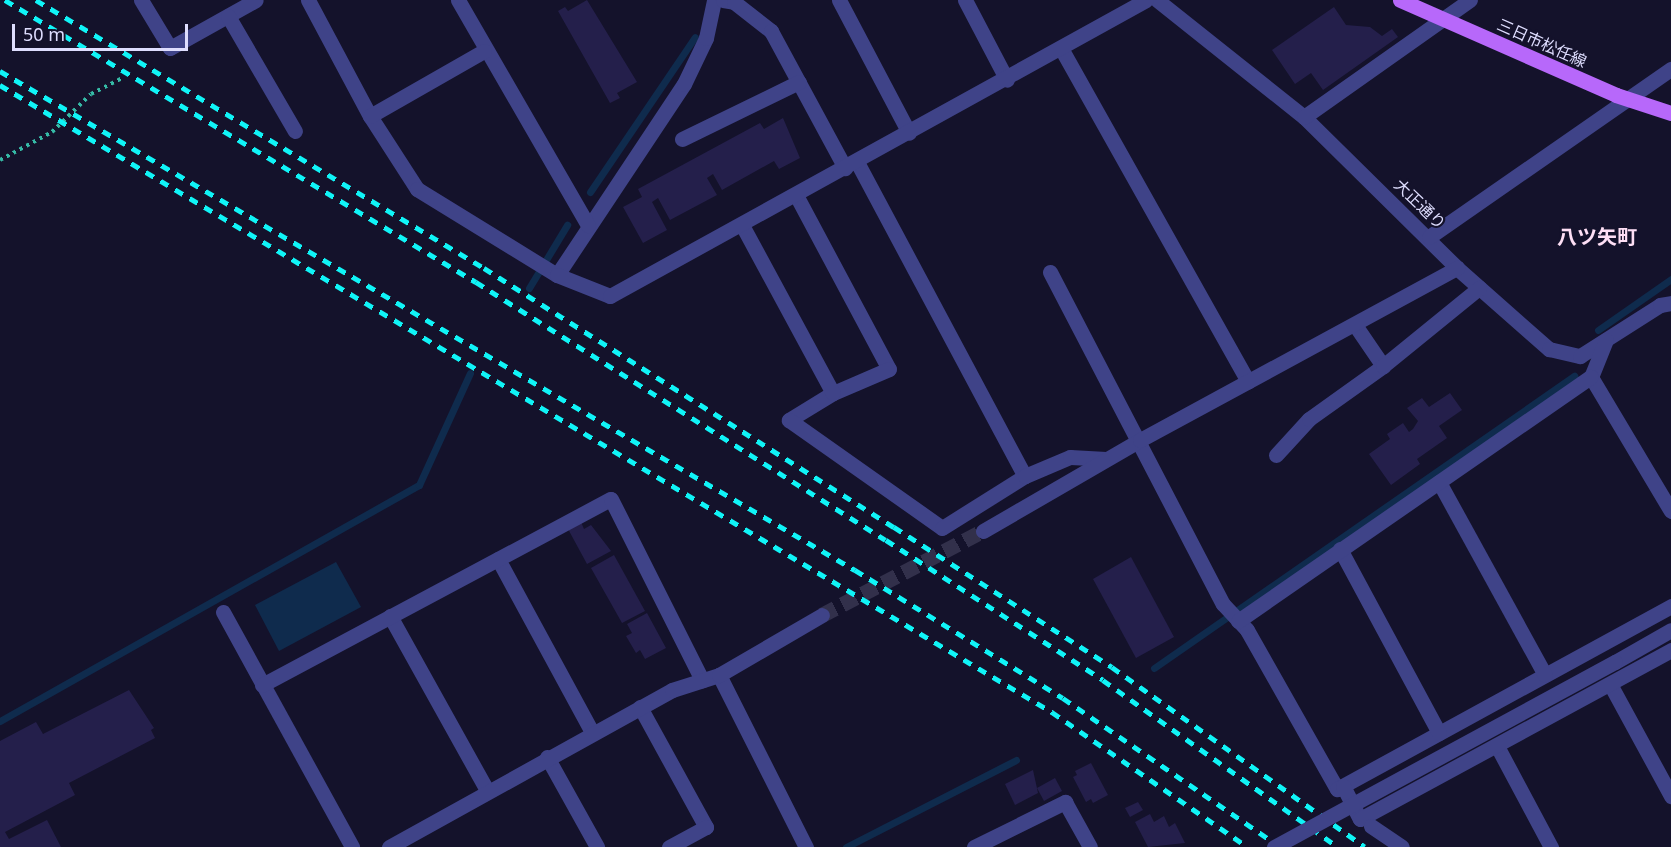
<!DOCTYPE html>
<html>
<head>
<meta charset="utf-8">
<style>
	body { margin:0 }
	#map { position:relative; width:1671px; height:847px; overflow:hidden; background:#14122b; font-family:"Noto Sans","Noto Sans JP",sans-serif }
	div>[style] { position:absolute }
	.water>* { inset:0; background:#0f2b4d }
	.stream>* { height:7px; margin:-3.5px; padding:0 3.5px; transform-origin:3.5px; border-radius:3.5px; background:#0f2b4d }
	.building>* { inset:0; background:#241f4b }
	.minor-tunnel>* { height:15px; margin-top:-7.5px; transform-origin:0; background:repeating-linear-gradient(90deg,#32304b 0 15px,transparent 0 23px) }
	.path>* { height:4px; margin-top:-2px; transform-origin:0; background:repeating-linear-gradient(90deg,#35baa6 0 3px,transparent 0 7.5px) }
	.minor>* { height:15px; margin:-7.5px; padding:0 7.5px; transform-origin:7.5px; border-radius:7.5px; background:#3f4388 }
	.major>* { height:15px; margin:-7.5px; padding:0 7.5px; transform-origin:7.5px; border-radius:7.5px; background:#b768fa }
	.rail>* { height:4.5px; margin-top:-2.25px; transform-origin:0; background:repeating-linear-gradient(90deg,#10f4f7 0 9px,transparent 0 17px) }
	.minor-bridge>* { height:15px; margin:-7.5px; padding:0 7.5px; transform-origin:7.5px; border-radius:7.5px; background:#3f4388 }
	span { translate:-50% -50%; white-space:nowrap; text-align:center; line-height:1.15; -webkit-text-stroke:4.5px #14122b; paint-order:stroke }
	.street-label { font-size:16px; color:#deddfe }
	.quarter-label { font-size:20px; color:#fedff5; font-weight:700 }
	.scale { position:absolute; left:12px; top:24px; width:176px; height:27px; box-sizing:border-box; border:3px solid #deddfe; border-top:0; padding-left:8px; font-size:18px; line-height:21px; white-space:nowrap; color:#deddfe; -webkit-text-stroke:4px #14122b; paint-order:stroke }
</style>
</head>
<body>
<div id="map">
	<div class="water">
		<div style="clip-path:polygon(336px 562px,361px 607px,279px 651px,255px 605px)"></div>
	</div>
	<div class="stream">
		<div style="left:590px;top:192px;width:187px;rotate:-55.9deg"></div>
		<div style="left:529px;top:288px;width:74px;rotate:-58.9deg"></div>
		<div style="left:1598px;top:330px;width:89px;rotate:-34.9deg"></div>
		<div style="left:1154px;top:668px;width:512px;rotate:-34.81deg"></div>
		<div style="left:0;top:721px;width:481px;rotate:-29.4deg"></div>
		<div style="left:419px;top:485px;width:123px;rotate:-65.5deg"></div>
		<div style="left:846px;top:847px;width:191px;rotate:-27.1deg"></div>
	</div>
	<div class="building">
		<div style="clip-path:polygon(587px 0,637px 82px,617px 93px,620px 98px,610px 103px,558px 11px,565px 7px,568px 11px)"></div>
		<div style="clip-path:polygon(1334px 7px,1346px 25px,1370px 27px,1382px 36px,1392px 29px,1398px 37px,1323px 90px,1311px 73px,1295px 84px,1272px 50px)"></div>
		<div style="clip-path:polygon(783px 118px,800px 158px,779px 169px,774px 161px,722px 190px,713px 174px,707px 178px,717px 195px,670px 220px,658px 198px,652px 202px,667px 230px,643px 243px,623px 207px,642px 197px,638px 189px,760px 123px,764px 129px)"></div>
		<div style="clip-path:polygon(1450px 393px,1462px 410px,1439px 426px,1447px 438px,1417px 459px,1420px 464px,1391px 485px,1369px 454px,1390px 439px,1387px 434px,1403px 423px,1409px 432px,1413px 429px,1418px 421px,1407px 408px,1422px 398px,1429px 407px)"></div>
		<div style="clip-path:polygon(581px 522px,584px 529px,591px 525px,611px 551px,587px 564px,568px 529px)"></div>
		<div style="clip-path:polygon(614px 555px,645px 611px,622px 623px,591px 568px)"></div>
		<div style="clip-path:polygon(1131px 557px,1174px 637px,1136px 658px,1093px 579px)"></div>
		<div style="clip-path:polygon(647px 613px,666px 648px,645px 659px,640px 650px,636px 653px,626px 636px,632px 633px,627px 624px)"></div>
		<div style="clip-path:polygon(129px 690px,154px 728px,151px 730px,155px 738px,69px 783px,75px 795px,5px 832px,9px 839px,47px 820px,61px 847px,0 847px,0 741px,36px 722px,43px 734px)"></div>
		<div style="clip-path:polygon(1091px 763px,1108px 795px,1093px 803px,1091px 799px,1086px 802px,1073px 777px,1077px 775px,1075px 771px)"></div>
		<div style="clip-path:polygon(1033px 770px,1038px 793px,1015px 805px,1005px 784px)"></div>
		<div style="clip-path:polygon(1055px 778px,1062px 791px,1044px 801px,1037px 788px)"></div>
		<div style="clip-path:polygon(1138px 802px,1143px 810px,1130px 817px,1125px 808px)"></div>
		<div style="clip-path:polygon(1150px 814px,1154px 822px,1164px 816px,1169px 827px,1175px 823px,1185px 843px,1148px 847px,1135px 822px)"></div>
	</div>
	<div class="minor-tunnel">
		<div style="left:822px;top:615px;width:182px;rotate:-27.6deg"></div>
	</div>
	<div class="path">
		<div style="left:0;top:160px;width:59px;rotate:-28.3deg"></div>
		<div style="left:52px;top:132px;width:54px;rotate:-44.3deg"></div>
		<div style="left:91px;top:94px;width:34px;rotate:-27deg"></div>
	</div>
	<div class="minor">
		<div style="left:141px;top:0;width:56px;rotate:58.9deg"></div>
		<div style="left:170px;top:48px;width:98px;rotate:-29.2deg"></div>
		<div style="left:308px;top:0;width:132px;rotate:61.9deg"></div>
		<div style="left:370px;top:116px;width:87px;rotate:57.2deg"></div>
		<div style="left:417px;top:189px;width:164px;rotate:31.6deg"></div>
		<div style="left:557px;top:275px;width:229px;rotate:-56.4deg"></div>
		<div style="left:684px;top:84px;width:51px;rotate:-64.4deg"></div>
		<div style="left:706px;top:38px;width:39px;rotate:-78deg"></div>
		<div style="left:458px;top:0;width:260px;rotate:60deg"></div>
		<div style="left:723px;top:0;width:11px;rotate:10deg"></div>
		<div style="left:734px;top:2px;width:47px;rotate:38.1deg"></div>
		<div style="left:771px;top:31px;width:156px;rotate:61.6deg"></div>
		<div style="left:839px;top:0;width:150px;rotate:62.2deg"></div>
		<div style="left:965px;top:0;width:90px;rotate:62.3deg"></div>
		<div style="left:1157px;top:0;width:188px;rotate:38.5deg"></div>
		<div style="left:1304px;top:117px;width:215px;rotate:44.6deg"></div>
		<div style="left:1457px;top:268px;width:123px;rotate:41.4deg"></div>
		<div style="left:1549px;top:349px;width:32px;rotate:13deg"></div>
		<div style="left:1580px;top:356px;width:95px;rotate:-32.5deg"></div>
		<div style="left:1660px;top:305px;width:11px;rotate:-10deg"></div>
		<div style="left:228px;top:16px;width:133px;rotate:59.8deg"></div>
		<div style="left:1062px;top:50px;width:380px;rotate:60.7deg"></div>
		<div style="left:370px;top:116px;width:131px;rotate:-29.7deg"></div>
		<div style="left:1304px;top:117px;width:203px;rotate:-35.2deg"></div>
		<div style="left:682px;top:139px;width:130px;rotate:-26deg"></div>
		<div style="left:857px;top:162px;width:356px;rotate:61.9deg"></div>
		<div style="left:796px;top:195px;width:197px;rotate:61.9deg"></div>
		<div style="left:889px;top:369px;width:61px;rotate:156.8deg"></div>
		<div style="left:833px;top:393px;width:52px;rotate:148.5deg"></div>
		<div style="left:789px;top:420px;width:187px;rotate:35.2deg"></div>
		<div style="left:942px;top:528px;width:98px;rotate:-32.1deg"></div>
		<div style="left:1025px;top:476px;width:49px;rotate:-22.9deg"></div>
		<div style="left:1070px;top:457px;width:36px;rotate:3deg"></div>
		<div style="left:742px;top:225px;width:191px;rotate:61.6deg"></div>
		<div style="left:1429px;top:237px;width:295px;rotate:-34.8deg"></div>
		<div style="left:1050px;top:272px;width:374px;rotate:62.5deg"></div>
		<div style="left:1223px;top:604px;width:35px;rotate:47deg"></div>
		<div style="left:1247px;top:630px;width:183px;rotate:60.5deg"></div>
		<div style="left:1337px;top:789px;width:381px;rotate:-28.7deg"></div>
		<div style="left:557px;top:275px;width:57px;rotate:21.6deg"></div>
		<div style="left:610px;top:296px;width:612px;rotate:-28.91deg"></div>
		<div style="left:1355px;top:325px;width:50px;rotate:55.7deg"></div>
		<div style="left:1606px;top:340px;width:40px;rotate:112deg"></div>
		<div style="left:1591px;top:377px;width:156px;rotate:59.2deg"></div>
		<div style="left:1276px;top:455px;width:49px;rotate:-47.5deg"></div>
		<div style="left:1309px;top:419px;width:91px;rotate:-35.6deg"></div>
		<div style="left:1383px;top:366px;width:124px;rotate:-39.1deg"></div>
		<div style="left:1439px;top:482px;width:220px;rotate:61.2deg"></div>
		<div style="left:983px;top:531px;width:181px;rotate:-30.1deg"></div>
		<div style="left:1140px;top:440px;width:361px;rotate:-28.5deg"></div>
		<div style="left:1340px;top:549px;width:209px;rotate:61.7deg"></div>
		<div style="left:498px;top:559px;width:197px;rotate:61.5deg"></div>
		<div style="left:223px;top:612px;width:268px;rotate:61.2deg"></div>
		<div style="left:390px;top:616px;width:199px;rotate:60.9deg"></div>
		<div style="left:1238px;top:621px;width:429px;rotate:-34.7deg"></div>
		<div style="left:1615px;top:662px;width:64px;rotate:-29.7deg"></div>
		<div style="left:719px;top:675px;width:193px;rotate:63.2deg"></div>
		<div style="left:1610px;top:684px;width:128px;rotate:61.4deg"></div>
		<div style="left:262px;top:685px;width:395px;rotate:-28.1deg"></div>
		<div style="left:611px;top:499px;width:203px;rotate:63.3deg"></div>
		<div style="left:640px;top:707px;width:137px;rotate:61.2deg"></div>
		<div style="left:706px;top:827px;width:42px;rotate:151.6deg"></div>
		<div style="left:1497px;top:746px;width:115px;rotate:61.9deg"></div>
		<div style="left:547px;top:757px;width:103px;rotate:60.9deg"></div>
		<div style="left:1343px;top:786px;width:37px;rotate:63deg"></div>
		<div style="left:1360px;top:819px;width:354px;rotate:-28.5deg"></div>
		<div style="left:1371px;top:826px;width:37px;rotate:34deg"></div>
		<div style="left:389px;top:847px;width:324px;rotate:-29deg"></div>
		<div style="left:672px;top:690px;width:49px;rotate:-17.7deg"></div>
		<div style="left:719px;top:675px;width:119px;rotate:-30.2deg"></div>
		<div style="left:974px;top:847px;width:102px;rotate:-26.3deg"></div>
		<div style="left:1065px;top:802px;width:51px;rotate:60.9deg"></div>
	</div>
	<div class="major">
		<div style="left:1400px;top:0;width:236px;rotate:23.7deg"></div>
		<div style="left:1616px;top:95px;width:58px;rotate:18.1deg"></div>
	</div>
	<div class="rail">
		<div style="left:5px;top:0;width:549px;rotate:30.91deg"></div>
		<div style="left:476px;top:282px;width:484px;rotate:32.2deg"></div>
		<div style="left:886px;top:540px;width:258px;rotate:32.8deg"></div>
		<div style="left:1103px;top:680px;width:288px;rotate:35.4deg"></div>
		<div style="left:36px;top:0;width:522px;rotate:30.89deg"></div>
		<div style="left:484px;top:268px;width:485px;rotate:32.3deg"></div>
		<div style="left:894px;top:527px;width:259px;rotate:32.7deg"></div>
		<div style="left:1112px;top:667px;width:310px;rotate:35.4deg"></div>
		<div style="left:0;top:71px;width:990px;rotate:30.27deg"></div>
		<div style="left:855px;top:570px;width:244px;rotate:31.6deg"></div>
		<div style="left:1063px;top:698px;width:264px;rotate:34.4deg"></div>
		<div style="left:0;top:85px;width:1225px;rotate:30.8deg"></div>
		<div style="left:1052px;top:712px;width:238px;rotate:34.6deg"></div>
	</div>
	<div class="minor-bridge">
		<div style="left:1274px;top:847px;width:388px;rotate:-28.5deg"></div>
	</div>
	<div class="street-label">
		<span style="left:1542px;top:43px;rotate:24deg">三日市松任線</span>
		<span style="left:1420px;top:204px;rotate:44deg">大正通り</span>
	</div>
	<div class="quarter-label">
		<span style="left:1597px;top:236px">八ツ矢町</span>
	</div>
	<div class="scale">50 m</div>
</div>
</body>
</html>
